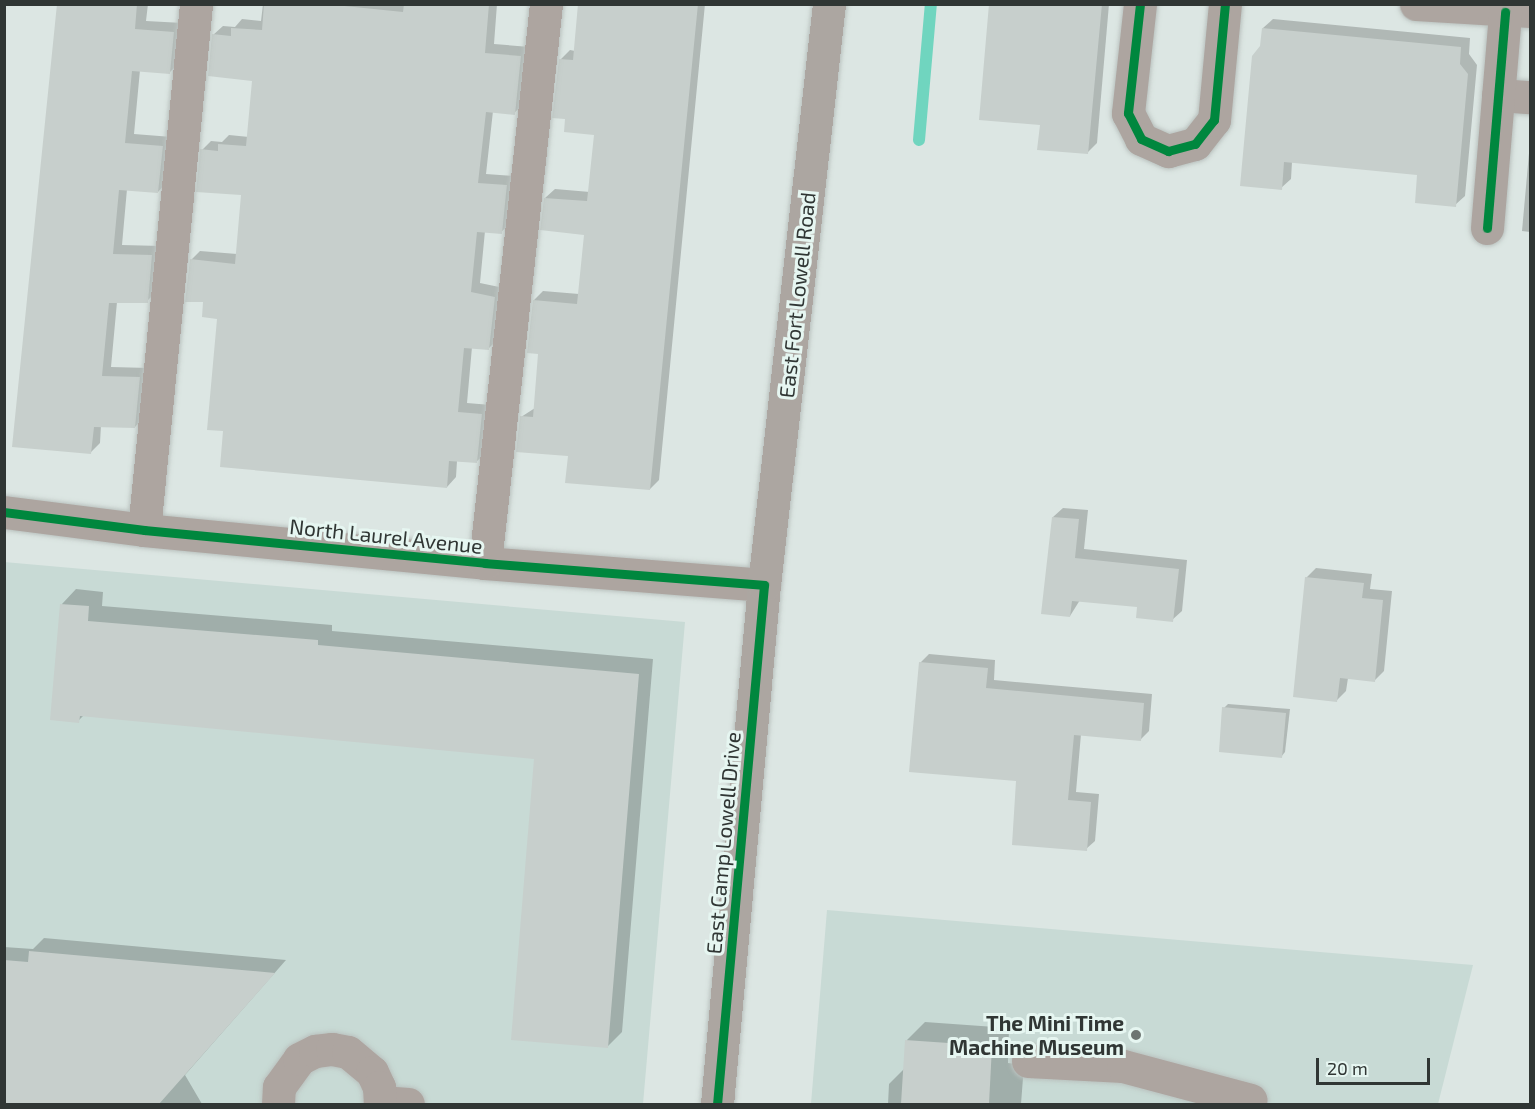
<!DOCTYPE html>
<html>
<head>
<meta charset="utf-8">
<style>
	body { margin:0 }
	#map { position:relative; width:1535px; height:1109px; overflow:hidden; background:#dce6e3; font-family:"Exo 2",sans-serif }
	div>[style] { position:absolute }
	.built>* { inset:0; background:#c8dad5 }
	.shadow>* { inset:0; background:#0003 }
	.stream>* { height:12px; margin:-6px; padding:0 6px; transform-origin:6px; border-radius:6px; background:#70d5bf }
	.building>* { inset:0; background:#c7cfcc }
	.roads { filter:drop-shadow(0 0 2px #bac2bf) drop-shadow(0 0 2px #bac2bf) }
	.minor>* { height:33px; margin:-16.5px; padding:0 16.5px; transform-origin:16.5px; border-radius:16.5px; background:#ada5a0 }
	.major>* { height:33px; margin:-16.5px; padding:0 16.5px; transform-origin:16.5px; border-radius:16.5px; background:#aca6a1 }
	.cycleway>* { height:9px; margin:-4.5px; padding:0 4.5px; transform-origin:4.5px; border-radius:4.5px; background:#00873e }
	.dots>* { width:16px; height:16px; translate:-50% -50%; box-sizing:border-box; border:3px solid #e6f6f1; border-radius:50% }
	span { translate:-50% -50%; white-space:nowrap; text-align:center; line-height:1.15; -webkit-text-stroke:6px #e6f6f1; paint-order:stroke }
	.street-label { font-size:21px; color:#303634 }
	.poi-label { font-size:21px; color:#303634; font-weight:700 }
	.right { translate:-100% -50%; text-align:right }
	.frame { position:absolute; inset:0; border:6px solid #303634; pointer-events:none }
	.scale { position:absolute; left:1316px; top:1058px; width:114px; height:27px; box-sizing:border-box; border:3px solid #303634; border-top:0; padding-left:8px; font-size:18px; line-height:21px; white-space:nowrap; color:#303634; -webkit-text-stroke:4px #e6f6f1; paint-order:stroke }
</style>
</head>
<body>
<div id="map">
	<div class="built">
		<div style="clip-path:polygon(4px 562px,685px 622px,643px 1104px,5px 1104px)"></div>
		<div style="clip-path:polygon(827px 910px,1473px 965px,1438px 1104px,811px 1104px)"></div>
	</div>
	<div class="shadow">
		<div style="clip-path:polygon(58px 4px,148px 4px,146px 21px,183px 23px,179px 63px,170px 72px,140px 70px,134px 134px,172px 137px,167px 182px,158px 192px,127px 189px,122px 245px,161px 246px,156px 292px,147px 301px,117px 302px,111px 367px,149px 368px,144px 417px,135px 427px,101px 425px,100px 443px,91px 452px)"></div>
		<div style="clip-path:polygon(263px 4px,497px 4px,494px 44px,530px 47px,524px 104px,514px 113px,493px 111px,486px 174px,515px 176px,511px 223px,501px 232px,485px 231px,480px 283px,504px 288px,498px 339px,489px 348px,472px 347px,467px 403px,491px 405px,486px 453px,476px 462px,457px 461px,456px 477px,447px 487px,224px 430px,218px 318px,205px 301px,191px 260px,200px 251px,237px 254px,243px 194px,202px 150px,211px 141px,222px 142px,229px 135px,249px 137px,254px 80px,213px 35px,223px 26px,235px 27px,242px 19px,261px 21px)"></div>
		<div style="clip-path:polygon(580px 4px,705px 4px,659px 480px,650px 489px,570px 455px,521px 417px,535px 408px,539px 353px,534px 300px,543px 291px,579px 294px,585px 233px,545px 198px,555px 189px,590px 192px,595px 133px,567px 118px,560px 60px,570px 50px,575px 51px)"></div>
		<div style="clip-path:polygon(989px 4px,1109px 4px,1097px 143px,1088px 152px,1041px 124px)"></div>
		<div style="clip-path:polygon(1273px 19px,1470px 38px,1469px 54px,1477px 65px,1465px 196px,1455px 205px,1419px 174px,1292px 162px,1291px 179px,1281px 188px,1261px 47px,1263px 28px)"></div>
		<div style="clip-path:polygon(1530px 142px,1530px 232px,1522px 231px)"></div>
		<div style="clip-path:polygon(1063px 508px,1088px 510px,1084px 549px,1187px 560px,1182px 611px,1172px 620px,1138px 606px,1080px 600px,1070px 616px,1053px 517px)"></div>
		<div style="clip-path:polygon(1316px 568px,1372px 574px,1370px 589px,1392px 591px,1384px 671px,1375px 680px,1348px 678px,1346px 691px,1337px 700px,1306px 578px)"></div>
		<div style="clip-path:polygon(76px 589px,103px 592px,102px 606px,332px 625px,332px 631px,653px 659px,622px 1032px,607px 1047px,536px 758px,84px 715px,78px 721px,62px 604px)"></div>
		<div style="clip-path:polygon(929px 654px,995px 660px,994px 680px,1152px 694px,1149px 731px,1140px 740px,1081px 734px,1076px 792px,1099px 794px,1095px 841px,1086px 849px,1018px 780px,920px 663px)"></div>
		<div style="clip-path:polygon(1228px 704px,1290px 709px,1285px 752px,1281px 757px,1224px 708px)"></div>
		<div style="clip-path:polygon(44px 938px,286px 960px,185px 1075px,202px 1104px,4px 1104px,4px 947px,33px 949px)"></div>
		<div style="clip-path:polygon(925px 1022px,1009px 1028px,1008px 1063px,1024px 1065px,1021px 1104px,888px 1104px,889px 1084px,905px 1068px,907px 1040px)"></div>
	</div>
	<div class="stream">
		<div style="left:919px;top:140px;width:137px;rotate:-85deg"></div>
	</div>
	<div class="building">
		<div style="clip-path:polygon(57px 4px,137px 4px,135px 29px,174px 32px,170px 74px,132px 71px,125px 143px,163px 146px,158px 193px,119px 190px,113px 254px,152px 255px,148px 303px,109px 303px,102px 376px,140px 377px,135px 428px,94px 427px,91px 454px,12px 447px)"></div>
		<div style="clip-path:polygon(264px 4px,325px 4px,403px 12px,404px 4px,489px 4px,485px 53px,521px 56px,515px 115px,486px 112px,478px 183px,507px 185px,506px 194px,502px 234px,477px 232px,471px 292px,495px 297px,489px 350px,464px 348px,458px 412px,482px 414px,477px 463px,449px 461px,447px 488px,220px 467px,223px 431px,207px 430px,217px 319px,202px 317px,203px 302px,185px 302px,190px 259px,235px 264px,241px 195px,196px 192px,200px 149px,218px 151px,218px 144px,246px 146px,252px 81px,208px 76px,212px 34px,231px 36px,231px 28px,262px 30px)"></div>
		<div style="clip-path:polygon(578px 4px,698px 4px,650px 490px,565px 483px,568px 456px,516px 452px,520px 416px,533px 417px,538px 354px,527px 353px,533px 300px,577px 304px,584px 235px,540px 230px,544px 198px,587px 201px,594px 135px,564px 132px,565px 119px,552px 118px,559px 59px,573px 60px)"></div>
		<div style="clip-path:polygon(989px 4px,1102px 4px,1088px 154px,1037px 150px,1040px 125px,979px 120px)"></div>
		<div style="clip-path:polygon(1262px 28px,1461px 47px,1460px 64px,1468px 74px,1456px 207px,1415px 203px,1417px 175px,1284px 162px,1282px 190px,1240px 186px,1252px 56px,1260px 46px)"></div>
		<div style="clip-path:polygon(1052px 517px,1079px 519px,1075px 558px,1179px 569px,1173px 622px,1136px 618px,1137px 607px,1072px 601px,1070px 617px,1041px 614px)"></div>
		<div style="clip-path:polygon(1305px 577px,1364px 583px,1362px 598px,1383px 600px,1375px 682px,1340px 678px,1337px 702px,1293px 697px)"></div>
		<div style="clip-path:polygon(60px 604px,89px 606px,88px 621px,318px 640px,318px 645px,639px 674px,608px 1048px,511px 1040px,534px 759px,80px 716px,79px 723px,50px 720px)"></div>
		<div style="clip-path:polygon(919px 662px,988px 668px,986px 688px,1144px 703px,1141px 741px,1074px 735px,1068px 800px,1091px 802px,1087px 851px,1012px 845px,1016px 781px,909px 772px)"></div>
		<div style="clip-path:polygon(1222px 707px,1286px 713px,1282px 758px,1219px 752px)"></div>
		<div style="clip-path:polygon(29px 951px,275px 973px,159px 1104px,4px 1104px,4px 960px,28px 962px)"></div>
		<div style="clip-path:polygon(905px 1040px,992px 1046px,989px 1104px,901px 1104px)"></div>
	</div>
	<div class="roads">
		<div class="minor">
			<div style="left:1140px;top:4px;width:110px;rotate:96.3deg"></div>
			<div style="left:1128px;top:113px;width:29px;rotate:63deg"></div>
			<div style="left:1141px;top:139px;width:30px;rotate:24deg"></div>
			<div style="left:1168px;top:151px;width:28px;rotate:-15deg"></div>
			<div style="left:1195px;top:144px;width:31px;rotate:-52deg"></div>
			<div style="left:1214px;top:120px;width:117px;rotate:-84.6deg"></div>
			<div style="left:1416px;top:4px;width:114px;rotate:3.5deg"></div>
			<div style="left:1498px;top:95px;width:32px;rotate:4deg"></div>
			<div style="left:1487px;top:228px;width:217px;rotate:-85.2deg"></div>
			<div style="left:4px;top:512px;width:141px;rotate:7.3deg"></div>
			<div style="left:144px;top:530px;width:343px;rotate:5.5deg"></div>
			<div style="left:485px;top:563px;width:280px;rotate:4.5deg"></div>
			<div style="left:144px;top:530px;width:529px;rotate:-84.35deg"></div>
			<div style="left:485px;top:563px;width:562px;rotate:-83.77deg"></div>
			<div style="left:1028px;top:1061px;width:95px;rotate:3deg"></div>
			<div style="left:1123px;top:1066px;width:132px;rotate:14.9deg"></div>
			<div style="left:381px;top:1102px;width:27px;rotate:4deg"></div>
			<div style="left:278px;top:1104px;width:17px;rotate:-87deg"></div>
			<div style="left:279px;top:1087px;width:34px;rotate:-54deg"></div>
			<div style="left:299px;top:1059px;width:18px;rotate:-27deg"></div>
			<div style="left:315px;top:1051px;width:17px;rotate:-7deg"></div>
			<div style="left:332px;top:1049px;width:16px;rotate:11deg"></div>
			<div style="left:348px;top:1052px;width:31px;rotate:40deg"></div>
			<div style="left:372px;top:1072px;width:17px;rotate:65deg"></div>
			<div style="left:379px;top:1087px;width:17px;rotate:87deg"></div>
		</div>
		<div class="major">
			<div style="left:717px;top:1104px;width:521px;rotate:-84.83deg"></div>
			<div style="left:764px;top:585px;width:585px;rotate:-83.62deg"></div>
		</div>
	</div>
	<div class="cycleway">
		<div style="left:1140px;top:4px;width:110px;rotate:96.3deg"></div>
		<div style="left:1128px;top:113px;width:29px;rotate:63deg"></div>
		<div style="left:1141px;top:139px;width:30px;rotate:24deg"></div>
		<div style="left:1168px;top:151px;width:28px;rotate:-15deg"></div>
		<div style="left:1195px;top:144px;width:31px;rotate:-52deg"></div>
		<div style="left:1214px;top:120px;width:117px;rotate:-84.6deg"></div>
		<div style="left:1487px;top:228px;width:217px;rotate:-85.2deg"></div>
		<div style="left:4px;top:512px;width:141px;rotate:7.3deg"></div>
		<div style="left:144px;top:530px;width:343px;rotate:5.5deg"></div>
		<div style="left:485px;top:563px;width:280px;rotate:4.5deg"></div>
		<div style="left:764px;top:585px;width:521px;rotate:95.17deg"></div>
	</div>
	<div class="dots">
		<div style="left:1136px;top:1035px;background:#6c7471"></div>
	</div>
	<div class="street-label">
		<span style="left:797px;top:295px;rotate:-84deg">East Fort Lowell Road</span>
		<span style="left:386px;top:536px;rotate:6deg">North Laurel Avenue</span>
		<span style="left:723px;top:843px;rotate:-85deg">East Camp Lowell Drive</span>
	</div>
	<div class="poi-label">
		<span class="right" style="left:1124px;top:1035px">The Mini Time<br>Machine Museum</span>
	</div>
	<div class="frame"></div>
	<div class="scale">20 m</div>
</div>
</body>
</html>
